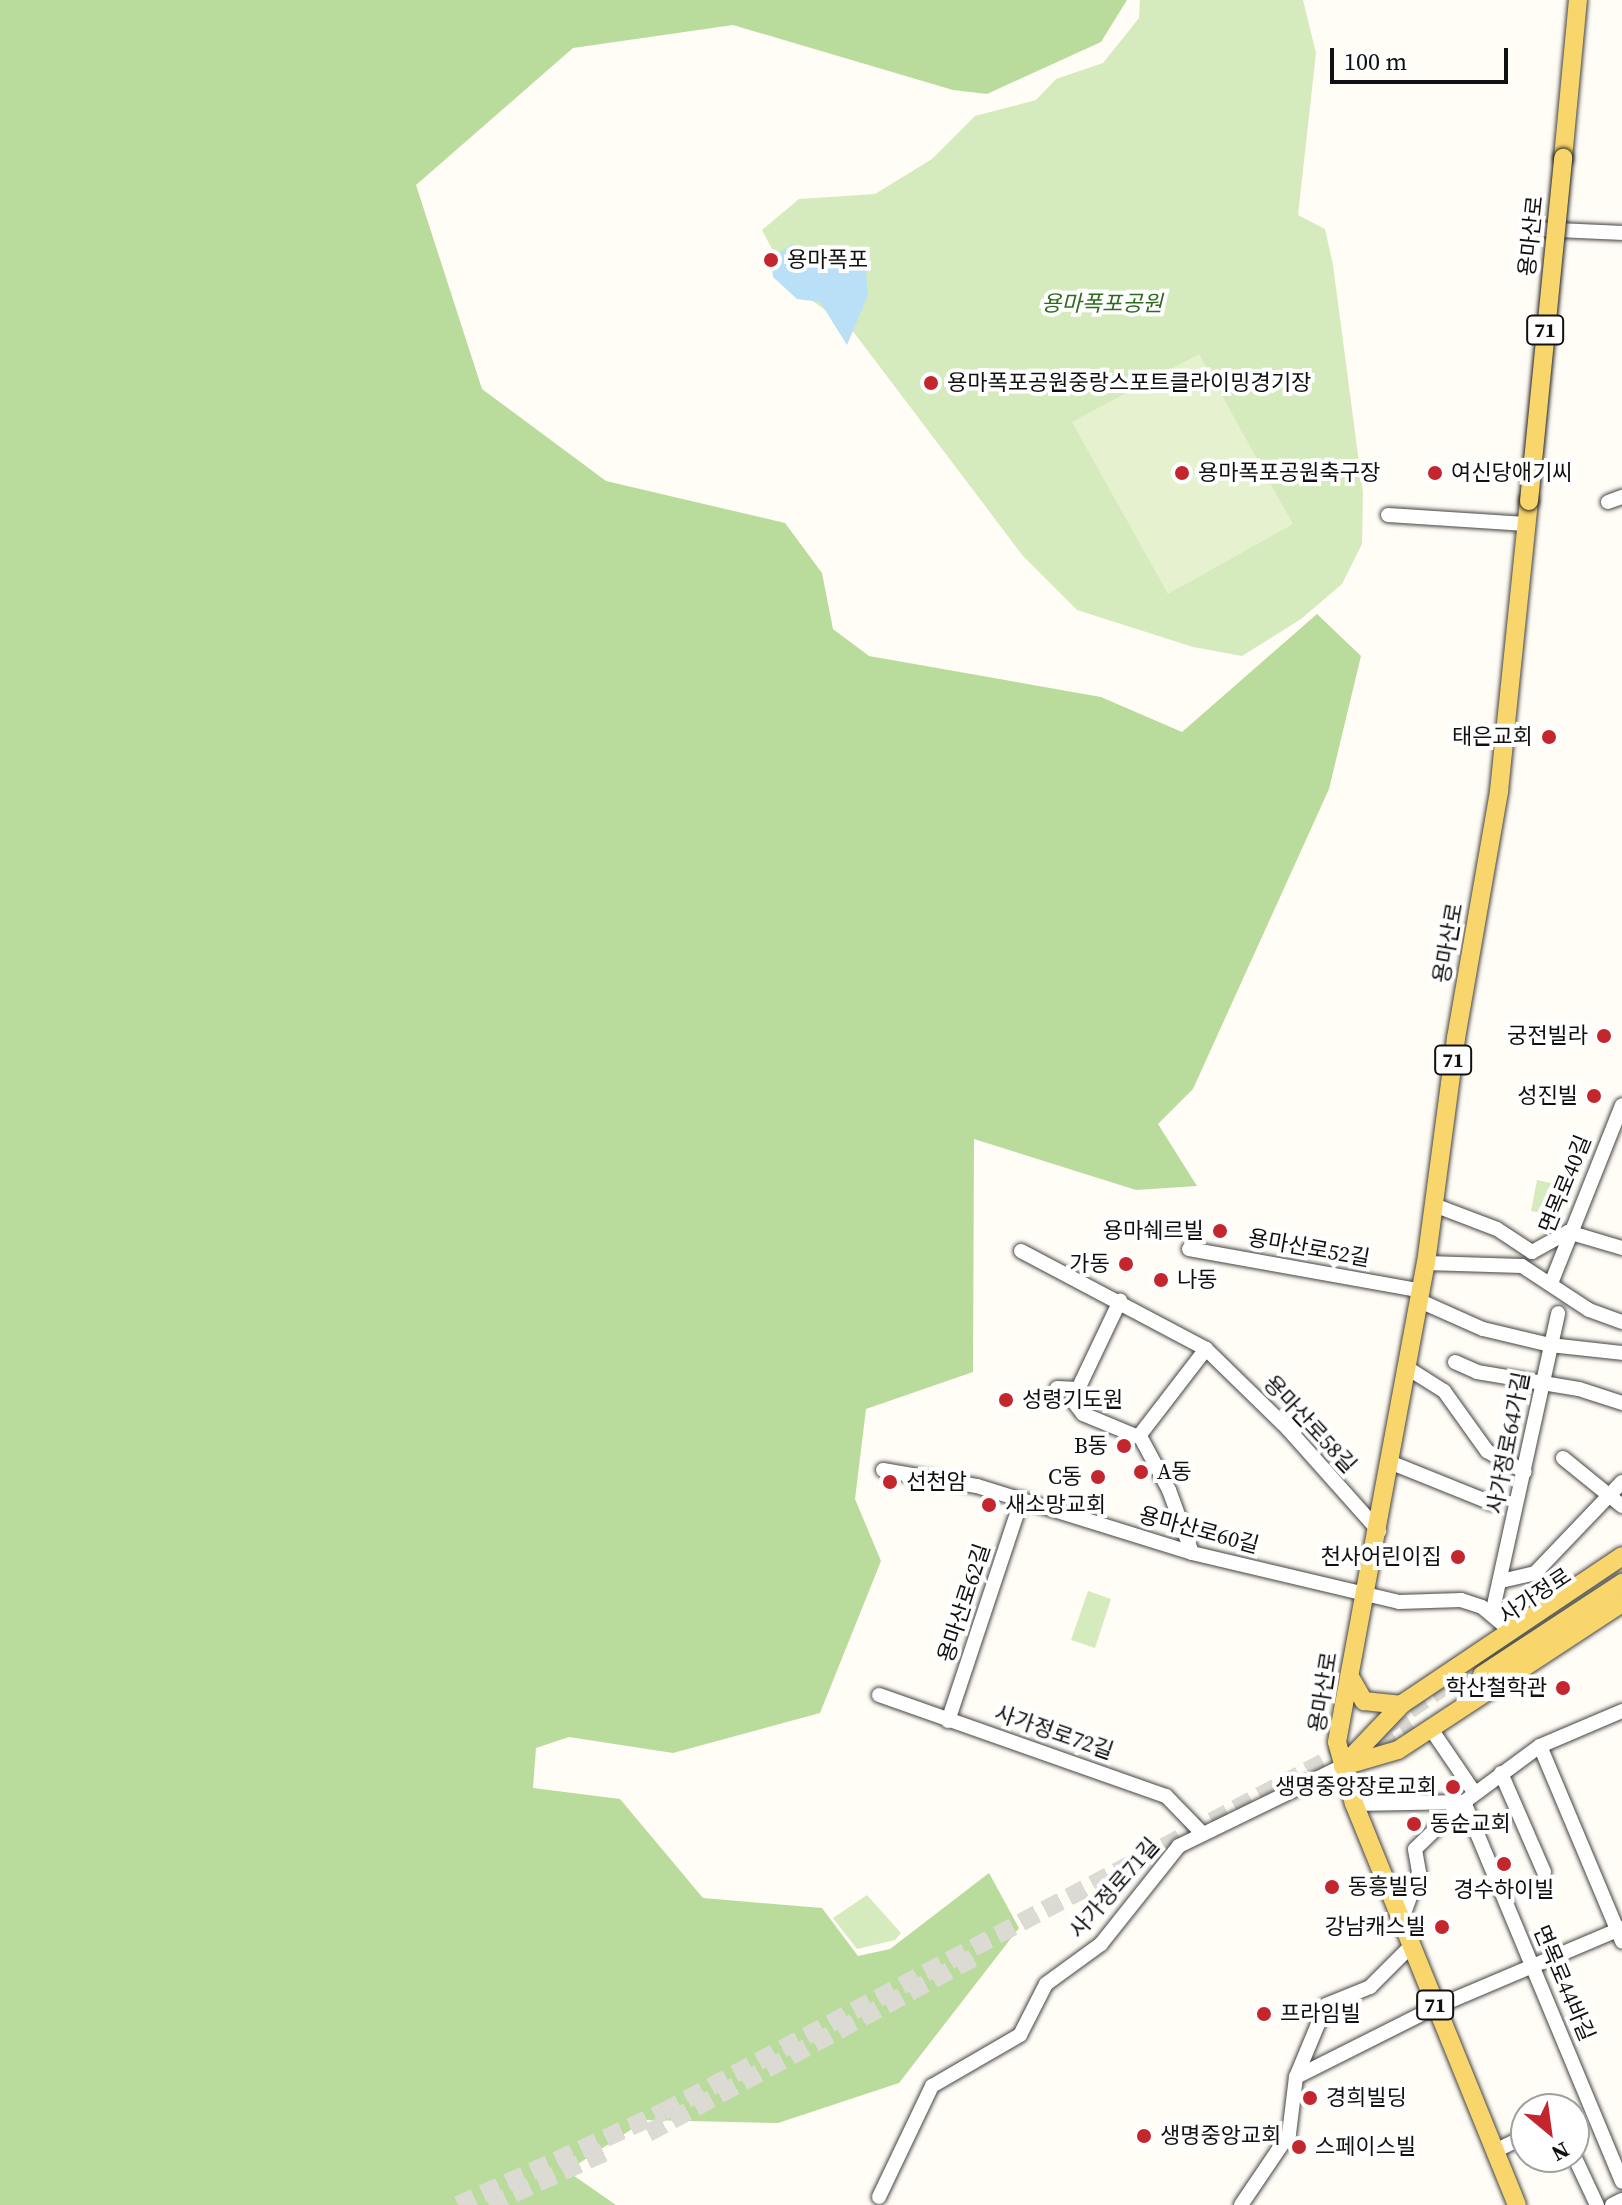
<!DOCTYPE html>
<html>
<head>
<meta charset="utf-8">
<style>
	body { margin:0 }
	#map { position:relative; width:1622px; height:2205px; overflow:hidden; background:#fffdf5; font-family:"Source Serif 4","Noto Sans KR",serif }
	div>[style] { position:absolute }
	.green>* { inset:0; background:#d5ebbd }
	.forest>* { inset:0; background:#b9dc9c }
	.pitch>* { inset:0; background:#e6f2cf }
	.water>* { inset:0; background:#b9e0f7 }
	.major-tunnel>* { height:18px; margin-top:-9px; transform-origin:0; background:repeating-linear-gradient(90deg,#dbdad3 0 18px,transparent 0 27px) }
	.roads { filter:drop-shadow(0 0 2px #444) drop-shadow(0 0 2px #444) }
	.minor>* { height:14px; margin:-7px; padding:0 7px; transform-origin:7px; border-radius:7px; background:#fff }
	.major>* { height:18px; margin:-9px; padding:0 9px; transform-origin:9px; border-radius:9px; background:#f9d66b }
	.bridges { filter:drop-shadow(0 0 2px #222) drop-shadow(0 0 2px #222) }
	.major-bridge>* { height:18px; margin:-9px; padding:0 9px; transform-origin:9px; border-radius:9px; background:#f9d66b }
	.dots>* { width:22px; height:22px; translate:-50% -50%; box-sizing:border-box; border:4px solid #fff; border-radius:50% }
	span { translate:-50% -50%; white-space:nowrap; text-align:center; line-height:1.15; -webkit-text-stroke:8px #fff; paint-order:stroke }
	.shield-label span { padding:2px 6px; background:#fff; border:2px solid; border-radius:6px; -webkit-text-stroke-width:0 }
	.shield-label { font-size:20px; color:#111; font-weight:700 }
	.street-label { font-size:22px; color:#111 }
	.poi-label { font-size:22px; color:#111 }
	.left { translate:0 -50%; text-align:left }
	.right { translate:-100% -50%; text-align:right }
	.park-label { font-size:22px; color:#2f6b1f; font-style:italic }
	.north { position:absolute; left:1510px; top:2093px; width:80px; height:80px; box-sizing:border-box; background:#fff; border:2px solid #a0a0a0; border-radius:50%; rotate:151deg; font-size:22px; font-weight:700; line-height:32px; text-align:center; color:#111 }
	.north::after { content:''; display:block; margin:auto; width:28px; height:36px; background:#c4262e; clip-path:polygon(50% 0,100% 100%,50% 72%,0 100%) }
	.scale { position:absolute; left:1330px; top:48px; width:178px; height:36px; box-sizing:border-box; border:4px solid #111; border-top:0; padding-left:10px; font-size:24px; line-height:28px; white-space:nowrap; color:#111; -webkit-text-stroke:6px #fff; paint-order:stroke }
</style>
</head>
<body>
<div id="map">
	<div class="green">
		<div style="clip-path:polygon(1140px 0,1303px 0,1316px 53px,1298px 215px,1325px 229px,1333px 265px,1363px 493px,1362px 544px,1342px 584px,1301px 619px,1242px 656px,1193px 647px,1077px 610px,1023px 556px,849px 326px,792px 287px,762px 230px,799px 199px,875px 194px,932px 159px,975px 116px,1036px 100px,1056px 79px,1103px 63px,1139px 18px)"></div>
		<div style="clip-path:polygon(1537px 1180px,1560px 1185px,1554px 1215px,1531px 1211px)"></div>
		<div style="clip-path:polygon(1088px 1591px,1111px 1599px,1095px 1648px,1071px 1640px)"></div>
		<div style="clip-path:polygon(867px 1895px,901px 1933px,895px 1940px,857px 1949px,833px 1918px)"></div>
	</div>
	<div class="forest">
		<div style="clip-path:polygon(0 0,1127px 0,1101px 42px,987px 94px,953px 90px,733px 25px,573px 48px,416px 185px,482px 389px,606px 481px,785px 523px,822px 573px,833px 629px,869px 656px,1101px 697px,1182px 732px,1317px 614px,1361px 656px,1329px 789px,1193px 1089px,1158px 1124px,1197px 1186px,1136px 1190px,974px 1139px,973px 1372px,866px 1409px,855px 1499px,881px 1561px,820px 1713px,673px 1753px,569px 1737px,536px 1748px,533px 1788px,620px 1799px,703px 1898px,822px 1908px,858px 1956px,890px 1949px,989px 1873px,1019px 1928px,899px 2083px,778px 2123px,646px 2120px,567px 2171px,616px 2205px,0 2205px)"></div>
	</div>
	<div class="pitch">
		<div style="clip-path:polygon(1199px 354px,1293px 524px,1168px 594px,1072px 422px)"></div>
	</div>
	<div class="water">
		<div style="clip-path:polygon(791px 244px,865px 261px,868px 295px,847px 345px,820px 302px,797px 299px,773px 277px,771px 260px)"></div>
	</div>
	<div class="major-tunnel">
		<div style="left:1387px;top:1725px;width:105px;rotate:-34.1deg"></div>
		<div style="left:1355px;top:1758px;width:66px;rotate:-32deg"></div>
		<div style="left:648px;top:2133px;width:375px;rotate:-28.3deg"></div>
		<div style="left:458px;top:2205px;width:225px;rotate:-24.4deg"></div>
		<div style="left:663px;top:2112px;width:780px;rotate:-27.91deg"></div>
		<div style="left:489px;top:2205px;width:133px;rotate:-24.4deg"></div>
	</div>
	<div class="roads">
		<div class="minor">
			<div style="left:1537px;top:229px;width:85px;rotate:2.7deg"></div>
			<div style="left:1608px;top:502px;width:15px;rotate:-20deg"></div>
			<div style="left:1388px;top:515px;width:138px;rotate:3.7deg"></div>
			<div style="left:1434px;top:1205px;width:67px;rotate:20.9deg"></div>
			<div style="left:1497px;top:1229px;width:42px;rotate:33.3deg"></div>
			<div style="left:1532px;top:1252px;width:41px;rotate:-29.1deg"></div>
			<div style="left:1568px;top:1232px;width:56px;rotate:16.5deg"></div>
			<div style="left:1189px;top:1249px;width:237px;rotate:10.2deg"></div>
			<div style="left:1021px;top:1251px;width:209px;rotate:27.9deg"></div>
			<div style="left:1206px;top:1349px;width:115px;rotate:44.3deg"></div>
			<div style="left:1288px;top:1429px;width:137px;rotate:48.3deg"></div>
			<div style="left:1426px;top:1263px;width:96px;rotate:1.8deg"></div>
			<div style="left:1522px;top:1266px;width:80px;rotate:33.3deg"></div>
			<div style="left:1589px;top:1310px;width:35px;rotate:20deg"></div>
			<div style="left:1552px;top:1281px;width:189px;rotate:-68.3deg"></div>
			<div style="left:1420px;top:1301px;width:69px;rotate:24deg"></div>
			<div style="left:1483px;top:1329px;width:69px;rotate:13.4deg"></div>
			<div style="left:1550px;top:1345px;width:72px;rotate:6.3deg"></div>
			<div style="left:1455px;top:1362px;width:24px;rotate:24deg"></div>
			<div style="left:1477px;top:1372px;width:103px;rotate:9.5deg"></div>
			<div style="left:1579px;top:1389px;width:45px;rotate:18deg"></div>
			<div style="left:1409px;top:1369px;width:41px;rotate:32.2deg"></div>
			<div style="left:1444px;top:1391px;width:74px;rotate:54.4deg"></div>
			<div style="left:1487px;top:1451px;width:43px;rotate:28.9deg"></div>
			<div style="left:1057px;top:1388px;width:21px;rotate:3deg"></div>
			<div style="left:1078px;top:1389px;width:13px;rotate:113deg"></div>
			<div style="left:1073px;top:1401px;width:16px;rotate:52deg"></div>
			<div style="left:1083px;top:1414px;width:63px;rotate:22.5deg"></div>
			<div style="left:1141px;top:1438px;width:59px;rotate:61.7deg"></div>
			<div style="left:1169px;top:1490px;width:67px;rotate:69.9deg"></div>
			<div style="left:1078px;top:1389px;width:98px;rotate:-64.5deg"></div>
			<div style="left:1139px;top:1436px;width:110px;rotate:-52.4deg"></div>
			<div style="left:1563px;top:1458px;width:76px;rotate:39.1deg"></div>
			<div style="left:1392px;top:1463px;width:107px;rotate:22deg"></div>
			<div style="left:883px;top:1470px;width:95px;rotate:9.7deg"></div>
			<div style="left:977px;top:1486px;width:225px;rotate:17.3deg"></div>
			<div style="left:1192px;top:1553px;width:213px;rotate:13.3deg"></div>
			<div style="left:1399px;top:1602px;width:62px;rotate:-1.8deg"></div>
			<div style="left:1461px;top:1600px;width:22px;rotate:18deg"></div>
			<div style="left:1482px;top:1607px;width:35px;rotate:40deg"></div>
			<div style="left:1501px;top:1581px;width:35px;rotate:-13deg"></div>
			<div style="left:1535px;top:1573px;width:126px;rotate:-46.3deg"></div>
			<div style="left:1492px;top:1614px;width:308px;rotate:-77.6deg"></div>
			<div style="left:879px;top:1695px;width:304px;rotate:19.4deg"></div>
			<div style="left:1166px;top:1796px;width:50px;rotate:45.8deg"></div>
			<div style="left:948px;top:1721px;width:234px;rotate:-71.6deg"></div>
			<div style="left:1431px;top:1729px;width:76px;rotate:55.7deg"></div>
			<div style="left:1540px;top:1746px;width:212px;rotate:67.2deg"></div>
			<div style="left:1501px;top:1773px;width:108px;rotate:66.5deg"></div>
			<div style="left:1354px;top:1804px;width:110px;rotate:-1deg"></div>
			<div style="left:1464px;top:1802px;width:94px;rotate:-36.4deg"></div>
			<div style="left:1540px;top:1746px;width:89px;rotate:-23.1deg"></div>
			<div style="left:1401px;top:1922px;width:53px;rotate:-70.2deg"></div>
			<div style="left:1419px;top:1872px;width:23px;rotate:-100deg"></div>
			<div style="left:1415px;top:1849px;width:68px;rotate:-43.8deg"></div>
			<div style="left:1464px;top:1802px;width:411px;rotate:67.4deg"></div>
			<div style="left:1296px;top:2077px;width:78px;rotate:-67.4deg"></div>
			<div style="left:1326px;top:2005px;width:48px;rotate:-22.2deg"></div>
			<div style="left:1370px;top:1987px;width:58px;rotate:-45deg"></div>
			<div style="left:1495px;top:2151px;width:34px;rotate:-26deg"></div>
			<div style="left:1574px;top:2156px;width:54px;rotate:64.9deg"></div>
			<div style="left:879px;top:2197px;width:123px;rotate:-64.5deg"></div>
			<div style="left:932px;top:2086px;width:102px;rotate:-30.1deg"></div>
			<div style="left:1020px;top:2035px;width:57px;rotate:-63deg"></div>
			<div style="left:1046px;top:1984px;width:68px;rotate:-36deg"></div>
			<div style="left:1101px;top:1944px;width:125px;rotate:-51.5deg"></div>
			<div style="left:1179px;top:1846px;width:182px;rotate:-26deg"></div>
			<div style="left:1241px;top:2205px;width:86px;rotate:-55.9deg"></div>
			<div style="left:1289px;top:2134px;width:57px;rotate:-83deg"></div>
			<div style="left:1296px;top:2077px;width:157px;rotate:-26.6deg"></div>
			<div style="left:1436px;top:2007px;width:202px;rotate:-23deg"></div>
			<div style="left:1612px;top:2205px;width:11px;rotate:-27deg"></div>
		</div>
		<div class="major">
			<div style="left:1563px;top:158px;width:159px;rotate:-84.6deg"></div>
			<div style="left:1482px;top:1675px;width:168px;rotate:-33.3deg"></div>
			<div style="left:1350px;top:1677px;width:28px;rotate:60deg"></div>
			<div style="left:1364px;top:1701px;width:36px;rotate:6deg"></div>
			<div style="left:1343px;top:1766px;width:86px;rotate:-46.4deg"></div>
			<div style="left:1402px;top:1704px;width:265px;rotate:-33.9deg"></div>
			<div style="left:1343px;top:1766px;width:57px;rotate:-16.2deg"></div>
			<div style="left:1398px;top:1750px;width:268px;rotate:-33.3deg"></div>
			<div style="left:1517px;top:2205px;width:433px;rotate:-112.1deg"></div>
			<div style="left:1354px;top:1804px;width:64px;rotate:-105.3deg"></div>
			<div style="left:1337px;top:1742px;width:487px;rotate:-79.5deg"></div>
			<div style="left:1426px;top:1263px;width:227px;rotate:-82.4deg"></div>
			<div style="left:1456px;top:1038px;width:251px;rotate:-80.1deg"></div>
			<div style="left:1499px;top:791px;width:292px;rotate:-84.1deg"></div>
		</div>
	</div>
	<div class="bridges">
		<div class="major-bridge">
			<div style="left:1529px;top:501px;width:345px;rotate:-84.3deg"></div>
		</div>
	</div>
	<div class="dots">
		<div style="left:771px;top:260px;background:#c4262e"></div>
		<div style="left:931px;top:383px;background:#c4262e"></div>
		<div style="left:1182px;top:473px;background:#c4262e"></div>
		<div style="left:1435px;top:473px;background:#c4262e"></div>
		<div style="left:1549px;top:737px;background:#c4262e"></div>
		<div style="left:1604px;top:1036px;background:#c4262e"></div>
		<div style="left:1594px;top:1096px;background:#c4262e"></div>
		<div style="left:1220px;top:1231px;background:#c4262e"></div>
		<div style="left:1126px;top:1264px;background:#c4262e"></div>
		<div style="left:1161px;top:1280px;background:#c4262e"></div>
		<div style="left:1006px;top:1400px;background:#c4262e"></div>
		<div style="left:1124px;top:1446px;background:#c4262e"></div>
		<div style="left:1141px;top:1472px;background:#c4262e"></div>
		<div style="left:1098px;top:1477px;background:#c4262e"></div>
		<div style="left:890px;top:1482px;background:#c4262e"></div>
		<div style="left:989px;top:1505px;background:#c4262e"></div>
		<div style="left:1458px;top:1557px;background:#c4262e"></div>
		<div style="left:1563px;top:1688px;background:#c4262e"></div>
		<div style="left:1453px;top:1787px;background:#c4262e"></div>
		<div style="left:1414px;top:1824px;background:#c4262e"></div>
		<div style="left:1504px;top:1864px;background:#c4262e"></div>
		<div style="left:1332px;top:1887px;background:#c4262e"></div>
		<div style="left:1442px;top:1927px;background:#c4262e"></div>
		<div style="left:1264px;top:2014px;background:#c4262e"></div>
		<div style="left:1310px;top:2098px;background:#c4262e"></div>
		<div style="left:1144px;top:2136px;background:#c4262e"></div>
		<div style="left:1299px;top:2147px;background:#c4262e"></div>
	</div>
	<div class="shield-label">
		<span style="left:1545px;top:330px">71</span>
		<span style="left:1453px;top:1060px">71</span>
		<span style="left:1435px;top:2005px">71</span>
	</div>
	<div class="street-label">
		<span style="left:1531px;top:236px;rotate:-84deg">용마산로</span>
		<span style="left:1448px;top:943px;rotate:-80deg">용마산로</span>
		<span style="left:1565px;top:1184px;rotate:-68deg">면목로40길</span>
		<span style="left:1309px;top:1248px;rotate:10deg">용마산로52길</span>
		<span style="left:1310px;top:1424px;rotate:47deg">용마산로58길</span>
		<span style="left:1508px;top:1443px;rotate:-79deg">사가정로64가길</span>
		<span style="left:1199px;top:1530px;rotate:15deg">용마산로60길</span>
		<span style="left:1535px;top:1596px;rotate:-34deg">사가정로</span>
		<span style="left:964px;top:1603px;rotate:-72deg">용마산로62길</span>
		<span style="left:1323px;top:1692px;rotate:-81deg">용마산로</span>
		<span style="left:1054px;top:1732px;rotate:19deg">사가정로72길</span>
		<span style="left:1114px;top:1888px;rotate:-49deg">사가정로71길</span>
		<span style="left:1564px;top:1983px;rotate:67deg">면목로44바길</span>
	</div>
	<div class="poi-label">
		<span class="left" style="left:787px;top:260px">용마폭포</span>
		<span class="left" style="left:947px;top:383px">용마폭포공원중랑스포트클라이밍경기장</span>
		<span class="left" style="left:1198px;top:473px">용마폭포공원축구장</span>
		<span class="left" style="left:1451px;top:473px">여신당애기씨</span>
		<span class="right" style="left:1533px;top:737px">태은교회</span>
		<span class="right" style="left:1588px;top:1036px">궁전빌라</span>
		<span class="right" style="left:1578px;top:1096px">성진빌</span>
		<span class="right" style="left:1204px;top:1231px">용마쉐르빌</span>
		<span class="right" style="left:1110px;top:1264px">가동</span>
		<span class="left" style="left:1177px;top:1280px">나동</span>
		<span class="left" style="left:1022px;top:1400px">성령기도원</span>
		<span class="right" style="left:1108px;top:1446px">B동</span>
		<span class="left" style="left:1157px;top:1472px">A동</span>
		<span class="right" style="left:1082px;top:1477px">C동</span>
		<span class="left" style="left:906px;top:1482px">선천암</span>
		<span class="left" style="left:1005px;top:1505px">새소망교회</span>
		<span class="right" style="left:1442px;top:1557px">천사어린이집</span>
		<span class="right" style="left:1547px;top:1688px">학산철학관</span>
		<span class="right" style="left:1437px;top:1787px">생명중앙장로교회</span>
		<span class="left" style="left:1430px;top:1824px">동순교회</span>
		<span class="left" style="left:1348px;top:1887px">동흥빌딩</span>
		<span style="left:1504px;top:1890px">경수하이빌</span>
		<span class="right" style="left:1426px;top:1927px">강남캐스빌</span>
		<span class="left" style="left:1280px;top:2014px">프라임빌</span>
		<span class="left" style="left:1326px;top:2098px">경희빌딩</span>
		<span class="left" style="left:1160px;top:2136px">생명중앙교회</span>
		<span class="left" style="left:1315px;top:2147px">스페이스빌</span>
	</div>
	<div class="park-label">
		<span style="left:1102px;top:304px">용마폭포공원</span>
	</div>
	<div class="north">N</div>
	<div class="scale">100 m</div>
</div>
</body>
</html>
